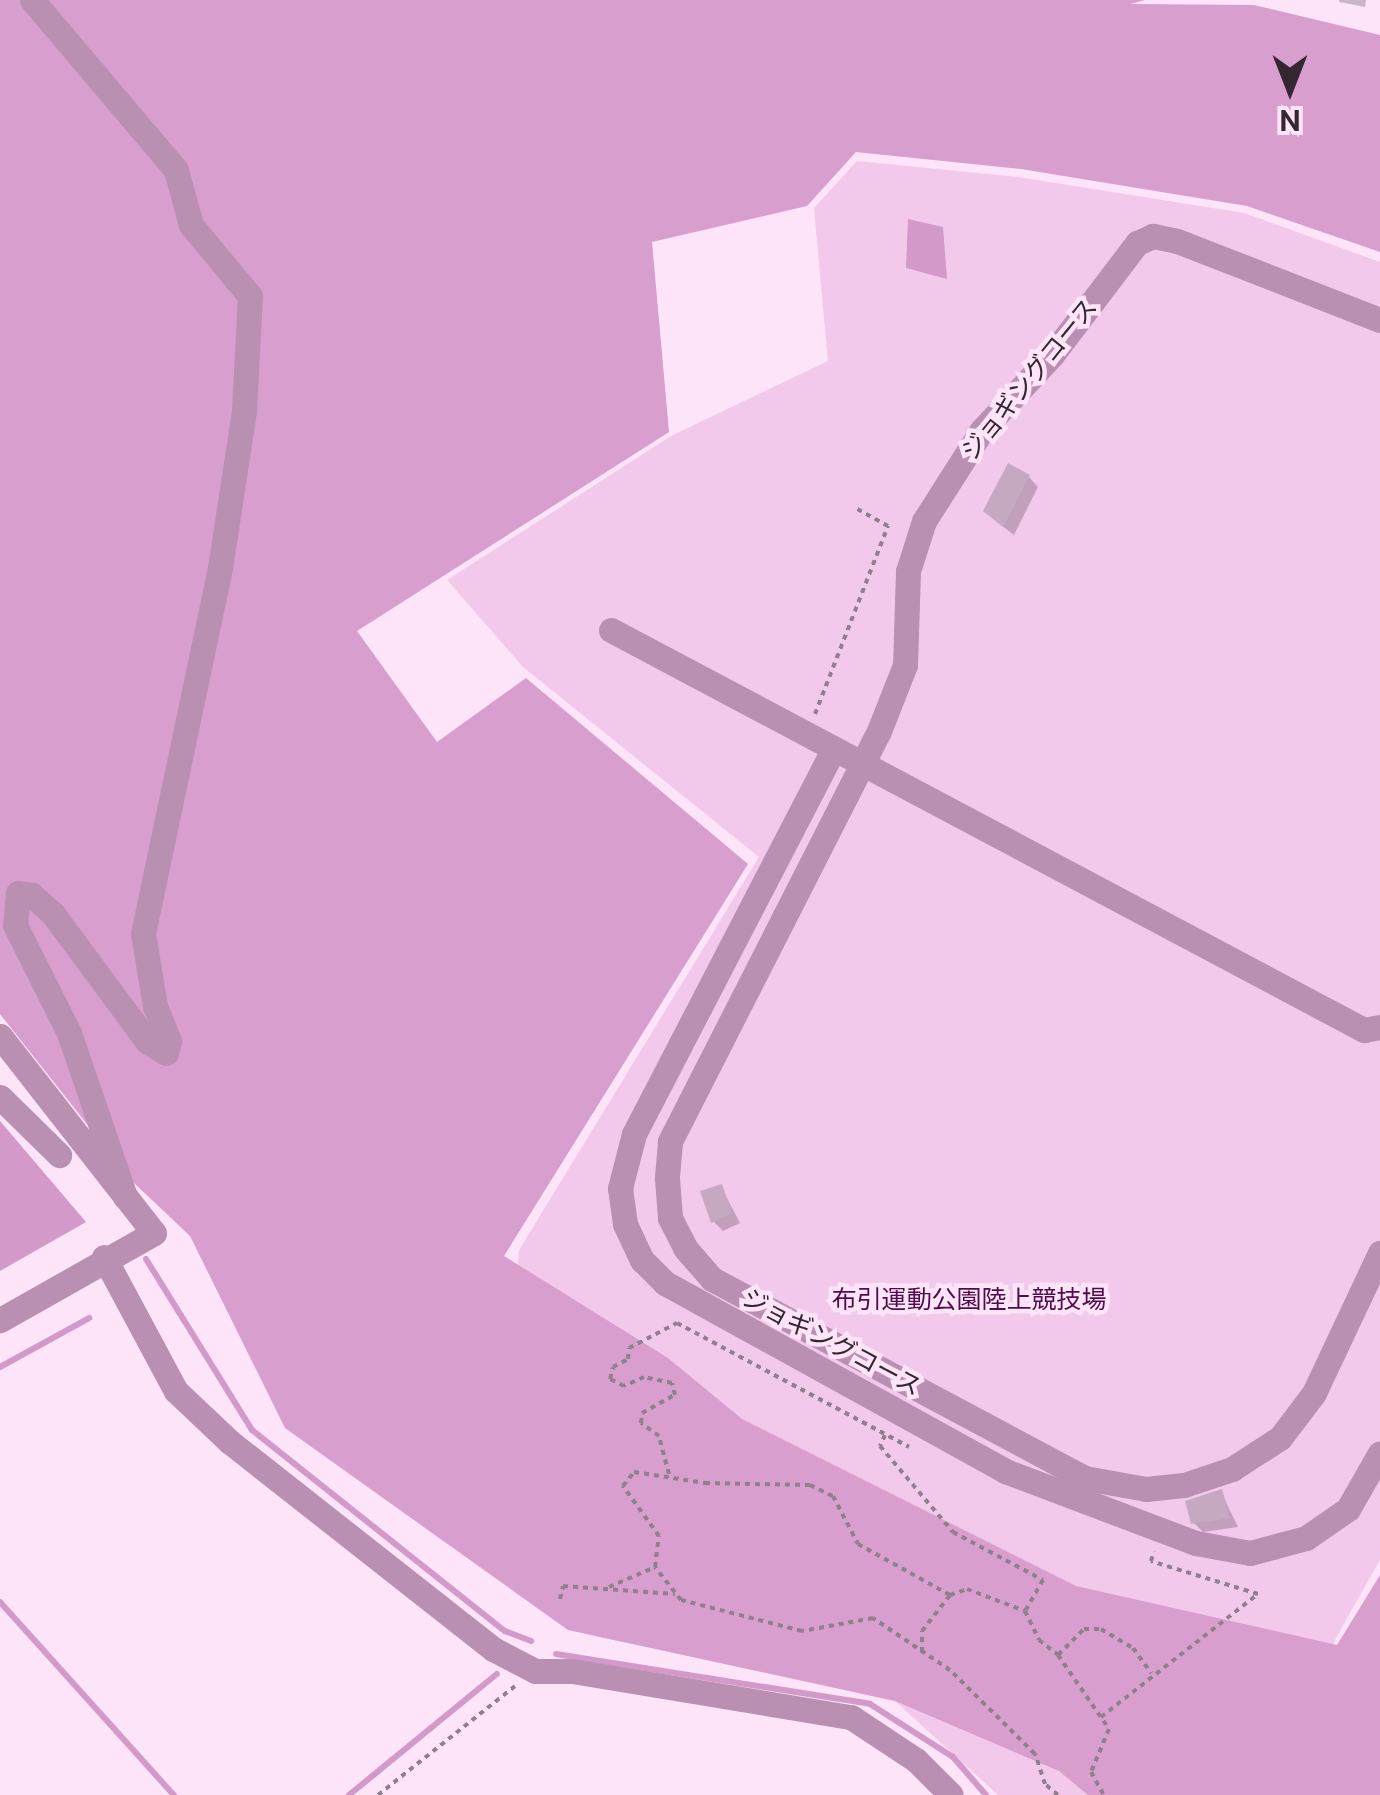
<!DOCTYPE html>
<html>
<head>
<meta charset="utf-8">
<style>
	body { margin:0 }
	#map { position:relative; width:1380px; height:1795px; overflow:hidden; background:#fde4f8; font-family:"Public Sans","Noto Sans JP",sans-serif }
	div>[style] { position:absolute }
	.green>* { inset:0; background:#f3c9eb }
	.forest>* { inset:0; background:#d89ece }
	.water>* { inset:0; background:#d299c9 }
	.shadow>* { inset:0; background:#0003 }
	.stream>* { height:6px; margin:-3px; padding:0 3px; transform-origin:3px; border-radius:3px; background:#d299c9 }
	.building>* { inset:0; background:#c6a9c1 }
	.path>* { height:4px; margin-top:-2px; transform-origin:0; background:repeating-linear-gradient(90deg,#917f8d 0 5px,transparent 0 10px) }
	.minor>* { height:25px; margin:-12.5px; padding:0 12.5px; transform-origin:12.5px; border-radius:12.5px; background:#ba90b2 }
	span { translate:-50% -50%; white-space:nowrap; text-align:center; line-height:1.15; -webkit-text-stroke:9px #fde4f8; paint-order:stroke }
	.street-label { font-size:25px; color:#332731 }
	.park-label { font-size:25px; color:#510d4b }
	.north { position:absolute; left:1240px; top:40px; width:100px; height:100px; -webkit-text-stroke:8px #fde4f8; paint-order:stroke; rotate:180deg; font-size:28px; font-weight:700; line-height:40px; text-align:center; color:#332731 }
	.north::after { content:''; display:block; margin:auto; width:35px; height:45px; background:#332731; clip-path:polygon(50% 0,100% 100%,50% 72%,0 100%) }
</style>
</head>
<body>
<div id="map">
	<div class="green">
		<div style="clip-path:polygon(857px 161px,1018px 177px,1244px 213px,1380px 262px,1380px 1560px,1336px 1638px,1265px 1795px,998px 1795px,895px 1701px,595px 1636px,496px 1547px,519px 1250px,759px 857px,523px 667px,447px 580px,671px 436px,828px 361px,814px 208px)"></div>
	</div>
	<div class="forest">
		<div style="clip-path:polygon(0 0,1145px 0,1130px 4px,1254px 5px,1380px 35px,1380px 252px,1247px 206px,1021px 169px,856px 152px,807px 206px,652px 242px,669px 432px,357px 631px,437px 742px,526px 678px,748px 864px,504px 1256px,668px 1358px,742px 1419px,1076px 1586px,1337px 1645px,1380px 1575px,1380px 1795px,1088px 1795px,1059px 1771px,895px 1701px,568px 1630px,285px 1428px,190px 1236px,132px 1181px,0 1014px)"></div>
	</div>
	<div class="water">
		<div style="clip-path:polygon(908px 219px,943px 227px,947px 279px,906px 268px)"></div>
		<div style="clip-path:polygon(0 1121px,86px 1222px,0 1271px)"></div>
	</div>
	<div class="shadow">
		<div style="clip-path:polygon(1366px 0,1365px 7px,1339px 2px,1339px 0)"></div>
		<div style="clip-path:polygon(1029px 477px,1038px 487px,1014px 535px,996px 521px)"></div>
		<div style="clip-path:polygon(721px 1187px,740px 1223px,723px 1231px,713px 1221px)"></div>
		<div style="clip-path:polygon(1221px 1492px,1238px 1527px,1203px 1532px,1193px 1522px)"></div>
	</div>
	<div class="stream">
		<div style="left:146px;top:1259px;width:201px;rotate:58.2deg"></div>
		<div style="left:252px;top:1430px;width:323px;rotate:38.5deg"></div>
		<div style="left:505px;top:1631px;width:28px;rotate:21deg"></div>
		<div style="left:0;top:1367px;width:102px;rotate:-28.8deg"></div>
		<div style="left:0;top:1602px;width:260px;rotate:48deg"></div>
		<div style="left:556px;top:1654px;width:318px;rotate:9deg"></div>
		<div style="left:870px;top:1704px;width:98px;rotate:32.6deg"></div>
		<div style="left:953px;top:1757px;width:50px;rotate:49deg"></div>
		<div style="left:349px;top:1795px;width:191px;rotate:-39.3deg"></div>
	</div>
	<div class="building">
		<div style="clip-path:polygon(1008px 463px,1030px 475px,1003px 527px,983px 511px)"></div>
		<div style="clip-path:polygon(722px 1184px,732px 1213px,711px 1223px,700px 1191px)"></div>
		<div style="clip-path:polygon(1222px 1489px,1230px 1518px,1191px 1524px,1185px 1501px)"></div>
	</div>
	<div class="path">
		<div style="left:815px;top:714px;width:202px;rotate:-68.8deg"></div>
		<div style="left:888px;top:526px;width:37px;rotate:-151deg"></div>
		<div style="left:885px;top:1435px;width:12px;rotate:114deg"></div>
		<div style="left:880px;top:1446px;width:113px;rotate:49.7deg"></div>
		<div style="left:953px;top:1532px;width:102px;rotate:28.1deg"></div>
		<div style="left:1043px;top:1580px;width:36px;rotate:120deg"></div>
		<div style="left:669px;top:1474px;width:39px;rotate:-105deg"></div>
		<div style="left:659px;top:1436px;width:22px;rotate:-144deg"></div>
		<div style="left:641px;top:1423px;width:10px;rotate:-84deg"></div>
		<div style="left:642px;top:1413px;width:38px;rotate:-29deg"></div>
		<div style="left:675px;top:1395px;width:12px;rotate:-104deg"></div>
		<div style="left:672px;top:1383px;width:29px;rotate:-168deg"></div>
		<div style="left:644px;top:1377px;width:22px;rotate:156deg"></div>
		<div style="left:624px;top:1386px;width:16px;rotate:-153deg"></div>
		<div style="left:610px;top:1379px;width:12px;rotate:-76deg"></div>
		<div style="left:613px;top:1367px;width:17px;rotate:-28deg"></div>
		<div style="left:628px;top:1359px;width:11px;rotate:-85deg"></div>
		<div style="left:629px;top:1348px;width:54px;rotate:-27.5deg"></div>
		<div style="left:677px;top:1323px;width:263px;rotate:28.1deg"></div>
		<div style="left:609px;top:1587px;width:50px;rotate:-23.5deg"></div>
		<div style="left:560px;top:1599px;width:13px;rotate:-77deg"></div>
		<div style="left:563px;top:1586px;width:112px;rotate:4.1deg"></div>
		<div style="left:922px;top:1652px;width:21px;rotate:-90deg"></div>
		<div style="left:922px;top:1631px;width:46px;rotate:-52.1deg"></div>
		<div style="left:1058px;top:1655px;width:37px;rotate:-45deg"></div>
		<div style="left:1084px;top:1629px;width:17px"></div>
		<div style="left:1101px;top:1629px;width:37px;rotate:31deg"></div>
		<div style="left:1133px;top:1648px;width:31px;rotate:54deg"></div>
		<div style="left:1101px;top:1717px;width:199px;rotate:-38.1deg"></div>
		<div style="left:1258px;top:1594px;width:112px;rotate:-162.9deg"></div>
		<div style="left:1151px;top:1561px;width:10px;rotate:-73deg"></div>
		<div style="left:378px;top:1795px;width:175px;rotate:-38.5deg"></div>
		<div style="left:1058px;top:1795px;width:17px;rotate:-140deg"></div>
		<div style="left:1045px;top:1784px;width:32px;rotate:-108deg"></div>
		<div style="left:1035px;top:1754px;width:120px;rotate:-135.3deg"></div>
		<div style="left:950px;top:1670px;width:93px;rotate:-146deg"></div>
		<div style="left:873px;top:1618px;width:72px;rotate:169.6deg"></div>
		<div style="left:802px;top:1631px;width:125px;rotate:-165.6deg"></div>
		<div style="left:681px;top:1600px;width:42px;rotate:-128.2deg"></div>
		<div style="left:655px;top:1567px;width:31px;rotate:-83deg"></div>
		<div style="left:659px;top:1536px;width:62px;rotate:-125.8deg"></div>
		<div style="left:623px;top:1486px;width:18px;rotate:-52deg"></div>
		<div style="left:634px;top:1472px;width:72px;rotate:8.8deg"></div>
		<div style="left:705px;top:1483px;width:105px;rotate:1.1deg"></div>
		<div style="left:810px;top:1485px;width:25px;rotate:26deg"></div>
		<div style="left:833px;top:1496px;width:54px;rotate:62.5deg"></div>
		<div style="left:858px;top:1544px;width:105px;rotate:29deg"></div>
		<div style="left:950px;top:1595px;width:18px;rotate:-19deg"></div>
		<div style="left:967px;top:1589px;width:62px;rotate:20.8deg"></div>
		<div style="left:1025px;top:1611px;width:32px;rotate:64deg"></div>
		<div style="left:1039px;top:1640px;width:24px;rotate:38deg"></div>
		<div style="left:1058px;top:1655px;width:90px;rotate:55.4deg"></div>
		<div style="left:1109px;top:1729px;width:47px;rotate:112.7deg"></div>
		<div style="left:1091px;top:1772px;width:26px;rotate:61deg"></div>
	</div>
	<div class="minor">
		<div style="left:32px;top:0;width:223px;rotate:49.7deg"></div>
		<div style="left:176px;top:170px;width:57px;rotate:74.7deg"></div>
		<div style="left:191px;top:225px;width:92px;rotate:50.3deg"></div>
		<div style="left:250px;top:296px;width:115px;rotate:93deg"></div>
		<div style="left:244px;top:411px;width:159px;rotate:98.7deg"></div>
		<div style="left:220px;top:568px;width:373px;rotate:101.9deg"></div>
		<div style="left:143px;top:933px;width:74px;rotate:80.7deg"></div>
		<div style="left:155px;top:1006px;width:38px;rotate:68deg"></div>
		<div style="left:169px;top:1041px;width:12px;rotate:104deg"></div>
		<div style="left:166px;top:1053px;width:22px;rotate:-148deg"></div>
		<div style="left:147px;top:1041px;width:158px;rotate:-126.5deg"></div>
		<div style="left:53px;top:914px;width:28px;rotate:-138deg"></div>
		<div style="left:32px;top:895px;width:14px;rotate:-172deg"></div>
		<div style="left:18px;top:893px;width:32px;rotate:95deg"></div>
		<div style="left:15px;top:925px;width:121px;rotate:63.4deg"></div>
		<div style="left:69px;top:1033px;width:173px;rotate:71.1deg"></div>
		<div style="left:1380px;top:320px;width:218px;rotate:-158.7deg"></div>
		<div style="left:1177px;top:241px;width:25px;rotate:-168deg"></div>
		<div style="left:1153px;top:236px;width:17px;rotate:156deg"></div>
		<div style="left:1137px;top:243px;width:141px;rotate:127.2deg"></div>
		<div style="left:1052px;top:355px;width:103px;rotate:133deg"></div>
		<div style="left:982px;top:430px;width:108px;rotate:122.5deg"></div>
		<div style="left:924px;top:521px;width:52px;rotate:107.7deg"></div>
		<div style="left:908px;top:571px;width:94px;rotate:91.8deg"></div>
		<div style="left:905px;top:665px;width:71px;rotate:111.5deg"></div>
		<div style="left:879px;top:731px;width:461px;rotate:117deg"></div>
		<div style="left:670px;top:1142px;width:36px;rotate:95deg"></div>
		<div style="left:667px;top:1178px;width:40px;rotate:85.7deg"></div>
		<div style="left:670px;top:1218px;width:34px;rotate:63deg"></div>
		<div style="left:685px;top:1248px;width:41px;rotate:48.9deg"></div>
		<div style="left:712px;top:1279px;width:423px;rotate:28.1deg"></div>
		<div style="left:1085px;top:1478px;width:62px;rotate:10.2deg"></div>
		<div style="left:1146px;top:1489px;width:38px;rotate:-6deg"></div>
		<div style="left:1184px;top:1485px;width:51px;rotate:-18.4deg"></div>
		<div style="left:1232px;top:1469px;width:57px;rotate:-32.9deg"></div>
		<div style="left:1280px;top:1438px;width:56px;rotate:-52.9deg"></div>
		<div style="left:1314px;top:1393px;width:155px;rotate:-64.8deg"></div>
		<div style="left:611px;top:630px;width:853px;rotate:27.98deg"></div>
		<div style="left:1364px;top:1030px;width:16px;rotate:-11deg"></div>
		<div style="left:832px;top:752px;width:430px;rotate:117.4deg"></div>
		<div style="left:634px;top:1134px;width:56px;rotate:104.5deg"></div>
		<div style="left:620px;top:1188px;width:36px;rotate:82deg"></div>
		<div style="left:625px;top:1224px;width:40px;rotate:65deg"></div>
		<div style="left:642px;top:1260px;width:33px;rotate:45deg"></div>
		<div style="left:665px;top:1283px;width:389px;rotate:28.9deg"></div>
		<div style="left:1005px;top:1471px;width:204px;rotate:20.7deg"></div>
		<div style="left:1196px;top:1543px;width:55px;rotate:10.5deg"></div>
		<div style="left:1250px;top:1553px;width:58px;rotate:-15deg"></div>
		<div style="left:1306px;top:1538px;width:51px;rotate:-34.6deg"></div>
		<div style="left:1348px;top:1509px;width:64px;rotate:-60.3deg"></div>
		<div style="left:0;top:1036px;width:250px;rotate:52deg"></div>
		<div style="left:154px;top:1233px;width:177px;rotate:150.5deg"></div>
		<div style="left:0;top:1097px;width:83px;rotate:44.5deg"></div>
		<div style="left:104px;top:1257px;width:152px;rotate:61.8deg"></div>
		<div style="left:176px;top:1391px;width:74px;rotate:43.4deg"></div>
		<div style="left:230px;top:1442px;width:335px;rotate:38.2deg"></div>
		<div style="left:493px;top:1649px;width:47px;rotate:27.6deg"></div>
		<div style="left:535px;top:1671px;width:37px"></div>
		<div style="left:572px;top:1671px;width:283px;rotate:9.4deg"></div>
		<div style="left:851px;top:1717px;width:78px;rotate:33.5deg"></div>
		<div style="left:916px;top:1760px;width:49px;rotate:45deg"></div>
	</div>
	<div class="street-label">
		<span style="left:1029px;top:379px;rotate:-51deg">ジョギングコース</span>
		<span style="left:832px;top:1342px;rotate:28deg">ジョギングコース</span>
	</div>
	<div class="park-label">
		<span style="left:969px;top:1299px">布引運動公園陸上競技場</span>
	</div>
	<div class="north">N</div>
</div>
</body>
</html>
